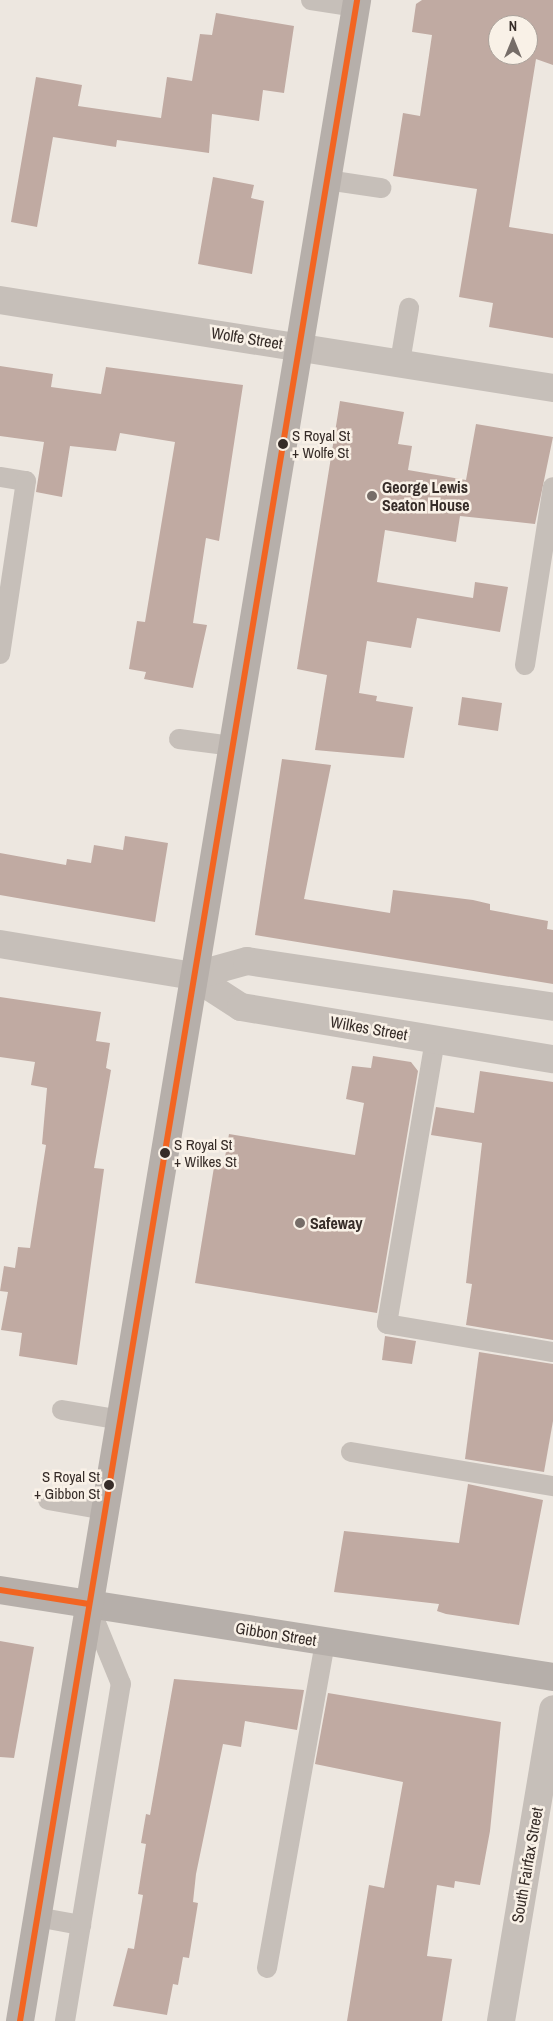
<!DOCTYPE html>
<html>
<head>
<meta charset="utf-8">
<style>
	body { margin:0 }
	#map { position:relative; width:553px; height:2021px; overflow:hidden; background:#ede7e0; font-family:"Archivo Narrow",sans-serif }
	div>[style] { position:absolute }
	.building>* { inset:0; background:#c0aaa2 }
	.lane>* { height:20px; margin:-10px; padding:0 10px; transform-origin:10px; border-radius:10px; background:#c6bfb9 }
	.street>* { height:28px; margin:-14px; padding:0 14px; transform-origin:14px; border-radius:14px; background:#c6bfb9 }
	.secondary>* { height:28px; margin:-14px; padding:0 14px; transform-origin:14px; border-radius:14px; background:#b6afaa }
	.bus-1>* { height:6px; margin:-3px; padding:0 3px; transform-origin:3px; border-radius:3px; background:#f26522 }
	.dots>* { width:14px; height:14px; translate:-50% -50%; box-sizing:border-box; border:2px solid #f9f1e7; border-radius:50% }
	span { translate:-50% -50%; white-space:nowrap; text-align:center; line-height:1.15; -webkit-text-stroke:5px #f9f1e7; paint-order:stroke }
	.bus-label { font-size:15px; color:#362c28 }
	.left { translate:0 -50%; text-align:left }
	.right { translate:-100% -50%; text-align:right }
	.street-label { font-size:16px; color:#362c28 }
	.poi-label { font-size:16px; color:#362c28; font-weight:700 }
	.north { position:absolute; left:488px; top:15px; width:50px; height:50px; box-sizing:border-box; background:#f9f1e7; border:1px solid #aba29b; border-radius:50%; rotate:0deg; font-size:14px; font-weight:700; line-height:20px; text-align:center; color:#362c28 }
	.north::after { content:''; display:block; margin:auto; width:18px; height:22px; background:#766d68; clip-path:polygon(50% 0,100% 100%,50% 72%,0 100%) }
</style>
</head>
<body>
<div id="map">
	<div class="building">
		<div style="clip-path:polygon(evenodd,422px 0,553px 0,553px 65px,536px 59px,509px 227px,553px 234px,553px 338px,489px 327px,493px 303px,459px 297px,477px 189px,393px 176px,403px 113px,420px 116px,432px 35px,412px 32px,416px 4px,422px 0,498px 25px,528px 25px,528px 55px,498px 55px,498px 25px)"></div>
		<div style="clip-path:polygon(216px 13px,294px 26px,284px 93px,263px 90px,259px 121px,212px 114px,209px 153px,117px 140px,116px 147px,53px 137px,37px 227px,11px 222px,36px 77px,82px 85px,78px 106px,161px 118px,167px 77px,192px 81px,200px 34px,212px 35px)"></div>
		<div style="clip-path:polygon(213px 177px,254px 185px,251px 198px,264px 201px,252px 274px,198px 264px)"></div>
		<div style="clip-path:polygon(0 366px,53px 374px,51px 387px,101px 394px,106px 367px,243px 385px,219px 541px,206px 538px,193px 623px,207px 625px,193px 688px,144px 679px,146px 672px,129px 669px,137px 621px,145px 622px,175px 442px,120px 433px,116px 451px,70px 446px,62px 497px,36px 492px,44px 442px,0 436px)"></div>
		<div style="clip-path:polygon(340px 401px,404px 412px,398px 444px,412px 446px,408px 470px,466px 480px,476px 424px,553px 437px,535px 524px,460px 516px,456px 542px,385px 530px,377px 582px,473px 598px,475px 582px,508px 587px,500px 632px,417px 618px,411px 648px,367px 641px,359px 693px,377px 696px,376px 701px,413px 707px,404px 758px,315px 750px,327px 675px,297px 669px)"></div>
		<div style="clip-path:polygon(462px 697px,502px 703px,498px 731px,458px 725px)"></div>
		<div style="clip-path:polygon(282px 759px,331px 765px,304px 899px,390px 913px,393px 890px,473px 900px,490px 904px,490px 910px,548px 921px,547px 929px,553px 930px,553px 984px,255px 935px)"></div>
		<div style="clip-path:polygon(125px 836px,168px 843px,155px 922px,0 895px,0 853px,66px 865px,67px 859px,91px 863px,94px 845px,123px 850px)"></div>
		<div style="clip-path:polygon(0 997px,101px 1012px,96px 1041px,110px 1043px,106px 1068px,111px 1070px,94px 1168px,104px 1169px,77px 1365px,19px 1356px,22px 1333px,1px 1330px,8px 1292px,0 1291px,4px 1266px,15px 1268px,18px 1247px,30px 1248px,46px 1145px,42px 1144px,47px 1088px,31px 1085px,35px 1062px,0 1057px)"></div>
		<div style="clip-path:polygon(373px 1056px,411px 1062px,418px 1071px,377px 1313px,195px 1283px,215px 1161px,224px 1163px,229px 1134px,355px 1155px,364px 1103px,346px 1099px,352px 1066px,371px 1068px)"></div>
		<div style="clip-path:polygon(480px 1071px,553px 1082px,553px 1340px,466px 1325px,472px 1284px,466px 1283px,482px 1143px,431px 1135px,436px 1107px,474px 1113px)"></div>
		<div style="clip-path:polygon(385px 1336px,416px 1341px,412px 1364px,382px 1360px)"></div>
		<div style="clip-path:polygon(479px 1352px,553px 1364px,553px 1421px,544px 1472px,465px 1459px)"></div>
		<div style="clip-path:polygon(468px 1484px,543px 1500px,519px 1625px,446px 1614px,437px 1611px,439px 1604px,334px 1592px,344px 1531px,459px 1543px)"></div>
		<div style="clip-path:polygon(0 1641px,34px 1647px,14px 1758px,0 1757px)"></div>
		<div style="clip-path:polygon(174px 1679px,304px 1690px,297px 1730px,245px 1721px,241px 1747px,223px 1744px,196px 1874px,193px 1902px,198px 1903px,189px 1958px,183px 1957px,178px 1985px,173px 1984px,167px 2015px,113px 2006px,128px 1948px,134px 1949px,143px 1895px,138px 1894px,146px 1844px,141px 1843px,146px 1814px,150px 1815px)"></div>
		<div style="clip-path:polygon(328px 1693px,501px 1722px,490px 1831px,480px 1885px,455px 1881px,454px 1888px,437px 1885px,427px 1956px,452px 1959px,442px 2021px,347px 2021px,369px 1885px,384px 1888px,403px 1782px,315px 1764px)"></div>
	</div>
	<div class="lane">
		<div style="left:311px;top:0;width:46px;rotate:8.8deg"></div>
		<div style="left:327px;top:180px;width:55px;rotate:8.4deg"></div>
		<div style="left:400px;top:362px;width:55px;rotate:-80.5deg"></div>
		<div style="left:0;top:477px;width:26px;rotate:9deg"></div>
		<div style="left:26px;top:481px;width:175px;rotate:98.5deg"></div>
		<div style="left:525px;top:665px;width:180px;rotate:-81.1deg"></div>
		<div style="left:179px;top:739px;width:53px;rotate:7.5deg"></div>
		<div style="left:435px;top:1040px;width:288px;rotate:99.6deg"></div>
		<div style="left:387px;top:1324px;width:168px;rotate:9.6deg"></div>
		<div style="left:62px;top:1410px;width:61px;rotate:9.5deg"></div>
		<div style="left:351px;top:1452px;width:205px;rotate:9.6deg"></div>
		<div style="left:48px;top:1500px;width:59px;rotate:9.8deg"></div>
		<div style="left:37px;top:1917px;width:45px;rotate:10.3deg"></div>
		<div style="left:267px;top:1968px;width:331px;rotate:-79.9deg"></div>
		<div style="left:65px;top:2021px;width:342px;rotate:-80.6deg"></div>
		<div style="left:121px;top:1684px;width:84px;rotate:-112.3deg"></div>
	</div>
	<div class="street">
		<div style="left:0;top:300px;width:560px;rotate:9.04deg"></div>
		<div style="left:0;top:944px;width:196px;rotate:9.4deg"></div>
		<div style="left:193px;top:976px;width:57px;rotate:32.9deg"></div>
		<div style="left:241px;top:1007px;width:316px;rotate:9.5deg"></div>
		<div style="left:193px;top:976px;width:56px;rotate:-15.5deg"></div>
		<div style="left:247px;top:961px;width:309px;rotate:8.5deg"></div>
		<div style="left:501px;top:2021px;width:316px;rotate:-80.5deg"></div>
	</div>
	<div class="secondary">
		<div style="left:0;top:1590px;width:560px;rotate:8.94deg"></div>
		<div style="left:20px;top:2021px;width:2049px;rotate:-80.53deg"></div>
	</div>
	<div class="bus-1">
		<div style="left:0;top:1590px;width:90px;rotate:8.9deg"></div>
		<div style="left:20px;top:2021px;width:2049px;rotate:-80.53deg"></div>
	</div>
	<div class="dots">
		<div style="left:283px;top:444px;background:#362c28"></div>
		<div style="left:372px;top:496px;background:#766d68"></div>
		<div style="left:165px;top:1153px;background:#362c28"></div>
		<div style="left:300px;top:1223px;background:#766d68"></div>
		<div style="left:109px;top:1485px;background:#362c28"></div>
	</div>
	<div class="bus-label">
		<span class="left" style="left:292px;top:444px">S Royal St<br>+ Wolfe St</span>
		<span class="left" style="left:174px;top:1153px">S Royal St<br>+ Wilkes St</span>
		<span class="right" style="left:100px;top:1485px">S Royal St<br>+ Gibbon St</span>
	</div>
	<div class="street-label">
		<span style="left:247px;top:338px;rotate:9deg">Wolfe Street</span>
		<span style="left:369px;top:1028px;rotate:10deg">Wilkes Street</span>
		<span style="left:276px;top:1634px;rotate:9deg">Gibbon Street</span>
		<span style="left:527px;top:1865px;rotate:-80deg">South Fairfax Street</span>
	</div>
	<div class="poi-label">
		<span class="left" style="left:382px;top:496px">George Lewis<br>Seaton House</span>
		<span class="left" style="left:310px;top:1223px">Safeway</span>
	</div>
	<div class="north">N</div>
</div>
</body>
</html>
